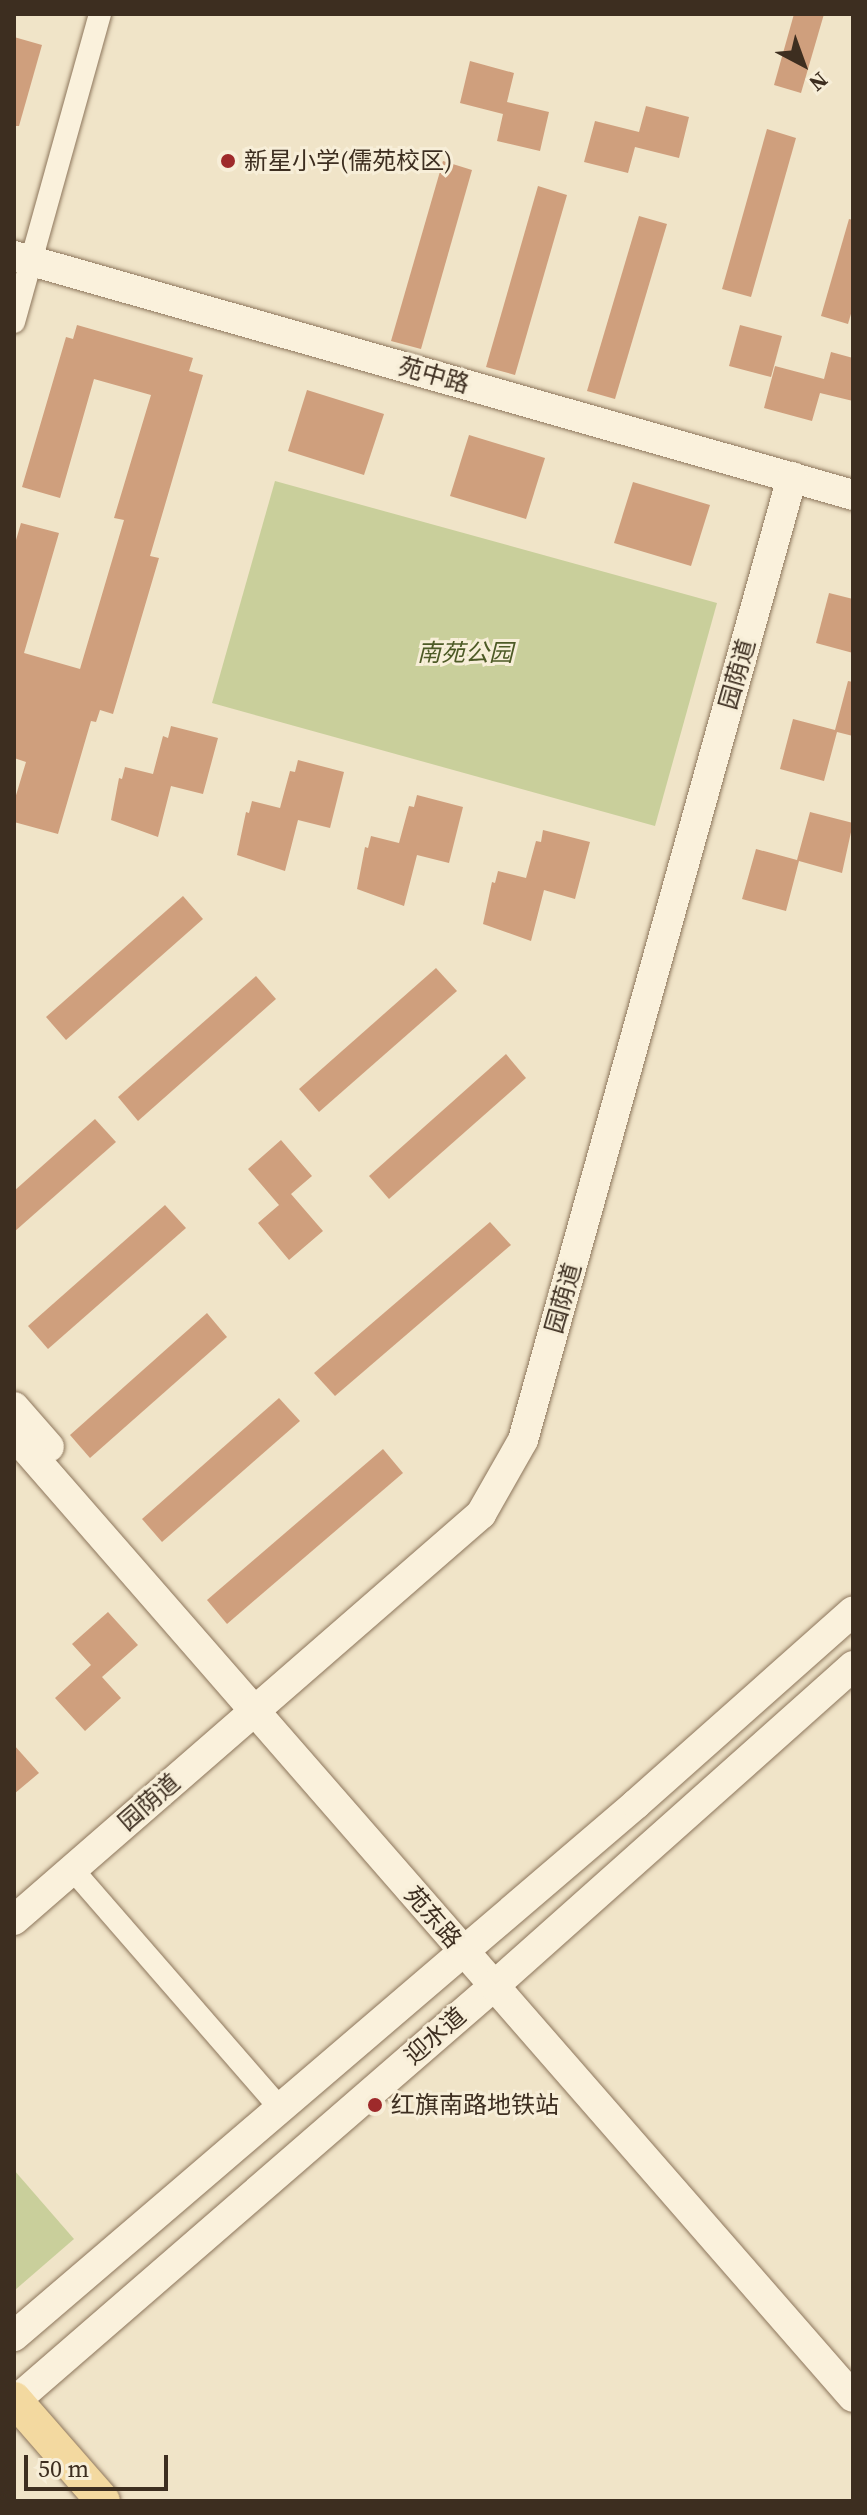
<!DOCTYPE html>
<html>
<head>
<meta charset="utf-8">
<style>
	body { margin:0 }
	#map { position:relative; width:867px; height:2515px; overflow:hidden; background:#f0e4c8; font-family:"Source Serif 4","Noto Sans SC",serif }
	div>[style] { position:absolute }
	.green>* { inset:0; background:#c9cf9b }
	.building>* { inset:0; background:#cf9f7d }
	.roads { filter:drop-shadow(0 0 2px #8d765c) drop-shadow(0 0 2px #8d765c) }
	.street>* { height:22px; margin:-11px; padding:0 11px; transform-origin:11px; border-radius:11px; background:#faf1dc }
	.secondary>* { height:30px; margin:-15px; padding:0 15px; transform-origin:15px; border-radius:15px; background:#faf1dc }
	.primary>* { height:34px; margin:-17px; padding:0 17px; transform-origin:17px; border-radius:17px; background:#f3d9a0 }
	.dots>* { width:22px; height:22px; translate:-50% -50%; box-sizing:border-box; border:4px solid #f7eed8; border-radius:50% }
	span { translate:-50% -50%; white-space:nowrap; text-align:center; line-height:1.15; -webkit-text-stroke:6px #f7eed8; paint-order:stroke }
	.poi-label { font-size:24px; color:#3d2e20 }
	.left { translate:0 -50%; text-align:left }
	.street-label { font-size:24px; color:#3d2e20 }
	.park-label { font-size:24px; color:#4d5a26; font-style:italic }
	.frame { position:absolute; inset:0; border:16px solid #3d2e20; pointer-events:none }
	.north { position:absolute; left:763px; top:24px; width:80px; height:80px; -webkit-text-stroke:6px #f7eed8; paint-order:stroke; rotate:139deg; font-size:22px; font-weight:700; line-height:32px; text-align:center; color:#3d2e20 }
	.north::after { content:''; display:block; margin:auto; width:28px; height:36px; background:#3d2e20; clip-path:polygon(50% 0,100% 100%,50% 72%,0 100%) }
	.scale { position:absolute; left:24px; top:2455px; width:144px; height:36px; box-sizing:border-box; border:4px solid #3d2e20; border-top:0; padding-left:10px; font-size:24px; line-height:28px; white-space:nowrap; color:#3d2e20; -webkit-text-stroke:6px #f7eed8; paint-order:stroke }
</style>
</head>
<body>
<div id="map">
	<div class="green">
		<div style="clip-path:polygon(275px 481px,717px 603px,655px 826px,212px 703px)"></div>
		<div style="clip-path:polygon(14px 2170px,74px 2239px,15px 2290px,14px 2290px)"></div>
	</div>
	<div class="building">
		<div style="clip-path:polygon(794px 14px,824px 14px,801px 93px,774px 85px)"></div>
		<div style="clip-path:polygon(14px 37px,42px 45px,19px 126px,14px 126px)"></div>
		<div style="clip-path:polygon(470px 61px,514px 73px,507px 102px,549px 112px,540px 151px,497px 141px,503px 114px,460px 103px)"></div>
		<div style="clip-path:polygon(646px 106px,689px 117px,679px 158px,635px 147px,628px 173px,584px 162px,595px 121px,639px 132px)"></div>
		<div style="clip-path:polygon(767px 129px,796px 138px,751px 297px,722px 289px)"></div>
		<div style="clip-path:polygon(443px 161px,472px 170px,421px 349px,391px 341px)"></div>
		<div style="clip-path:polygon(538px 186px,567px 195px,515px 375px,486px 367px)"></div>
		<div style="clip-path:polygon(639px 216px,667px 224px,615px 399px,587px 391px)"></div>
		<div style="clip-path:polygon(849px 219px,853px 220px,853px 307px,848px 324px,821px 316px)"></div>
		<div style="clip-path:polygon(77px 325px,193px 358px,189px 371px,203px 375px,150px 556px,159px 558px,113px 714px,100px 710px,96px 722px,91px 721px,58px 834px,14px 822px,14px 802px,26px 762px,14px 758px,14px 547px,21px 523px,59px 533px,24px 653px,80px 669px,124px 520px,114px 518px,151px 395px,94px 379px,60px 498px,22px 487px,66px 337px,73px 339px)"></div>
		<div style="clip-path:polygon(740px 325px,782px 336px,771px 377px,729px 366px)"></div>
		<div style="clip-path:polygon(831px 352px,853px 358px,853px 401px,820px 393px,812px 421px,764px 408px,775px 366px,824px 379px)"></div>
		<div style="clip-path:polygon(307px 390px,384px 414px,364px 475px,288px 451px)"></div>
		<div style="clip-path:polygon(469px 435px,545px 458px,526px 519px,450px 496px)"></div>
		<div style="clip-path:polygon(633px 482px,710px 505px,691px 566px,614px 543px)"></div>
		<div style="clip-path:polygon(829px 593px,853px 599px,853px 653px,816px 643px)"></div>
		<div style="clip-path:polygon(848px 681px,853px 682px,853px 736px,837px 732px,824px 781px,780px 769px,793px 719px,835px 730px)"></div>
		<div style="clip-path:polygon(171px 726px,218px 738px,203px 794px,171px 786px,158px 837px,111px 820px,119px 778px,122px 779px,125px 767px,153px 774px,163px 736px,168px 738px)"></div>
		<div style="clip-path:polygon(298px 760px,344px 772px,330px 828px,298px 820px,285px 871px,237px 855px,246px 812px,249px 813px,252px 801px,280px 808px,290px 771px,295px 772px)"></div>
		<div style="clip-path:polygon(417px 795px,463px 807px,449px 863px,417px 855px,404px 906px,357px 889px,365px 847px,368px 848px,371px 836px,399px 843px,409px 806px,414px 807px)"></div>
		<div style="clip-path:polygon(810px 812px,853px 823px,842px 873px,799px 861px,786px 911px,742px 899px,756px 849px,797px 860px)"></div>
		<div style="clip-path:polygon(543px 830px,590px 842px,575px 899px,544px 890px,531px 941px,483px 924px,492px 882px,495px 883px,498px 871px,526px 878px,536px 841px,541px 842px)"></div>
		<div style="clip-path:polygon(183px 896px,203px 919px,66px 1040px,46px 1017px)"></div>
		<div style="clip-path:polygon(436px 968px,457px 991px,319px 1112px,299px 1089px)"></div>
		<div style="clip-path:polygon(256px 976px,276px 999px,138px 1121px,118px 1097px)"></div>
		<div style="clip-path:polygon(506px 1054px,526px 1078px,389px 1199px,369px 1176px)"></div>
		<div style="clip-path:polygon(95px 1119px,116px 1142px,14px 1232px,14px 1191px)"></div>
		<div style="clip-path:polygon(281px 1140px,312px 1176px,291px 1194px,323px 1231px,289px 1260px,258px 1223px,279px 1205px,248px 1169px)"></div>
		<div style="clip-path:polygon(165px 1205px,186px 1228px,48px 1349px,28px 1326px)"></div>
		<div style="clip-path:polygon(490px 1222px,511px 1245px,335px 1396px,314px 1373px)"></div>
		<div style="clip-path:polygon(207px 1313px,227px 1337px,90px 1458px,70px 1435px)"></div>
		<div style="clip-path:polygon(279px 1398px,300px 1421px,162px 1542px,142px 1519px)"></div>
		<div style="clip-path:polygon(383px 1449px,403px 1473px,227px 1624px,207px 1600px)"></div>
		<div style="clip-path:polygon(108px 1612px,138px 1645px,102px 1677px,121px 1698px,85px 1731px,55px 1698px,91px 1665px,72px 1644px)"></div>
		<div style="clip-path:polygon(14px 1745px,39px 1773px,14px 1794px)"></div>
	</div>
	<div class="roads">
		<div class="street">
			<div style="left:14px;top:322px;width:320px;rotate:-74.4deg"></div>
			<div style="left:73px;top:1870px;width:317px;rotate:49deg"></div>
		</div>
		<div class="secondary">
			<div style="left:14px;top:256px;width:872px;rotate:15.9deg"></div>
			<div style="left:14px;top:1407px;width:53px;rotate:48.8deg"></div>
			<div style="left:14px;top:1435px;width:1276px;rotate:48.91deg"></div>
			<div style="left:14px;top:1920px;width:619px;rotate:-41deg"></div>
			<div style="left:481px;top:1514px;width:85px;rotate:-60.4deg"></div>
			<div style="left:523px;top:1440px;width:1000px;rotate:-74.39deg"></div>
			<div style="left:14px;top:2336px;width:818px;rotate:-40.54deg"></div>
			<div style="left:636px;top:1804px;width:290px;rotate:-41.6deg"></div>
			<div style="left:14px;top:2402px;width:635px;rotate:-40.91deg"></div>
			<div style="left:494px;top:1986px;width:481px;rotate:-41.7deg"></div>
		</div>
		<div class="primary">
			<div style="left:14px;top:2399px;width:135px;rotate:48.9deg"></div>
		</div>
	</div>
	<div class="dots">
		<div style="left:228px;top:161px;background:#9e2a2b"></div>
		<div style="left:375px;top:2105px;background:#9e2a2b"></div>
	</div>
	<div class="poi-label">
		<span class="left" style="left:244px;top:161px">新星小学(儒苑校区)</span>
		<span class="left" style="left:391px;top:2105px">红旗南路地铁站</span>
	</div>
	<div class="street-label">
		<span style="left:434px;top:375px;rotate:16deg">苑中路</span>
		<span style="left:737px;top:674px;rotate:-74deg">园荫道</span>
		<span style="left:563px;top:1298px;rotate:-74deg">园荫道</span>
		<span style="left:149px;top:1802px;rotate:-41deg">园荫道</span>
		<span style="left:433px;top:1917px;rotate:49deg">苑东路</span>
		<span style="left:435px;top:2036px;rotate:-41deg">迎水道</span>
	</div>
	<div class="park-label">
		<span style="left:465px;top:653px">南苑公园</span>
	</div>
	<div class="frame"></div>
	<div class="north">N</div>
	<div class="scale">50 m</div>
</div>
</body>
</html>
